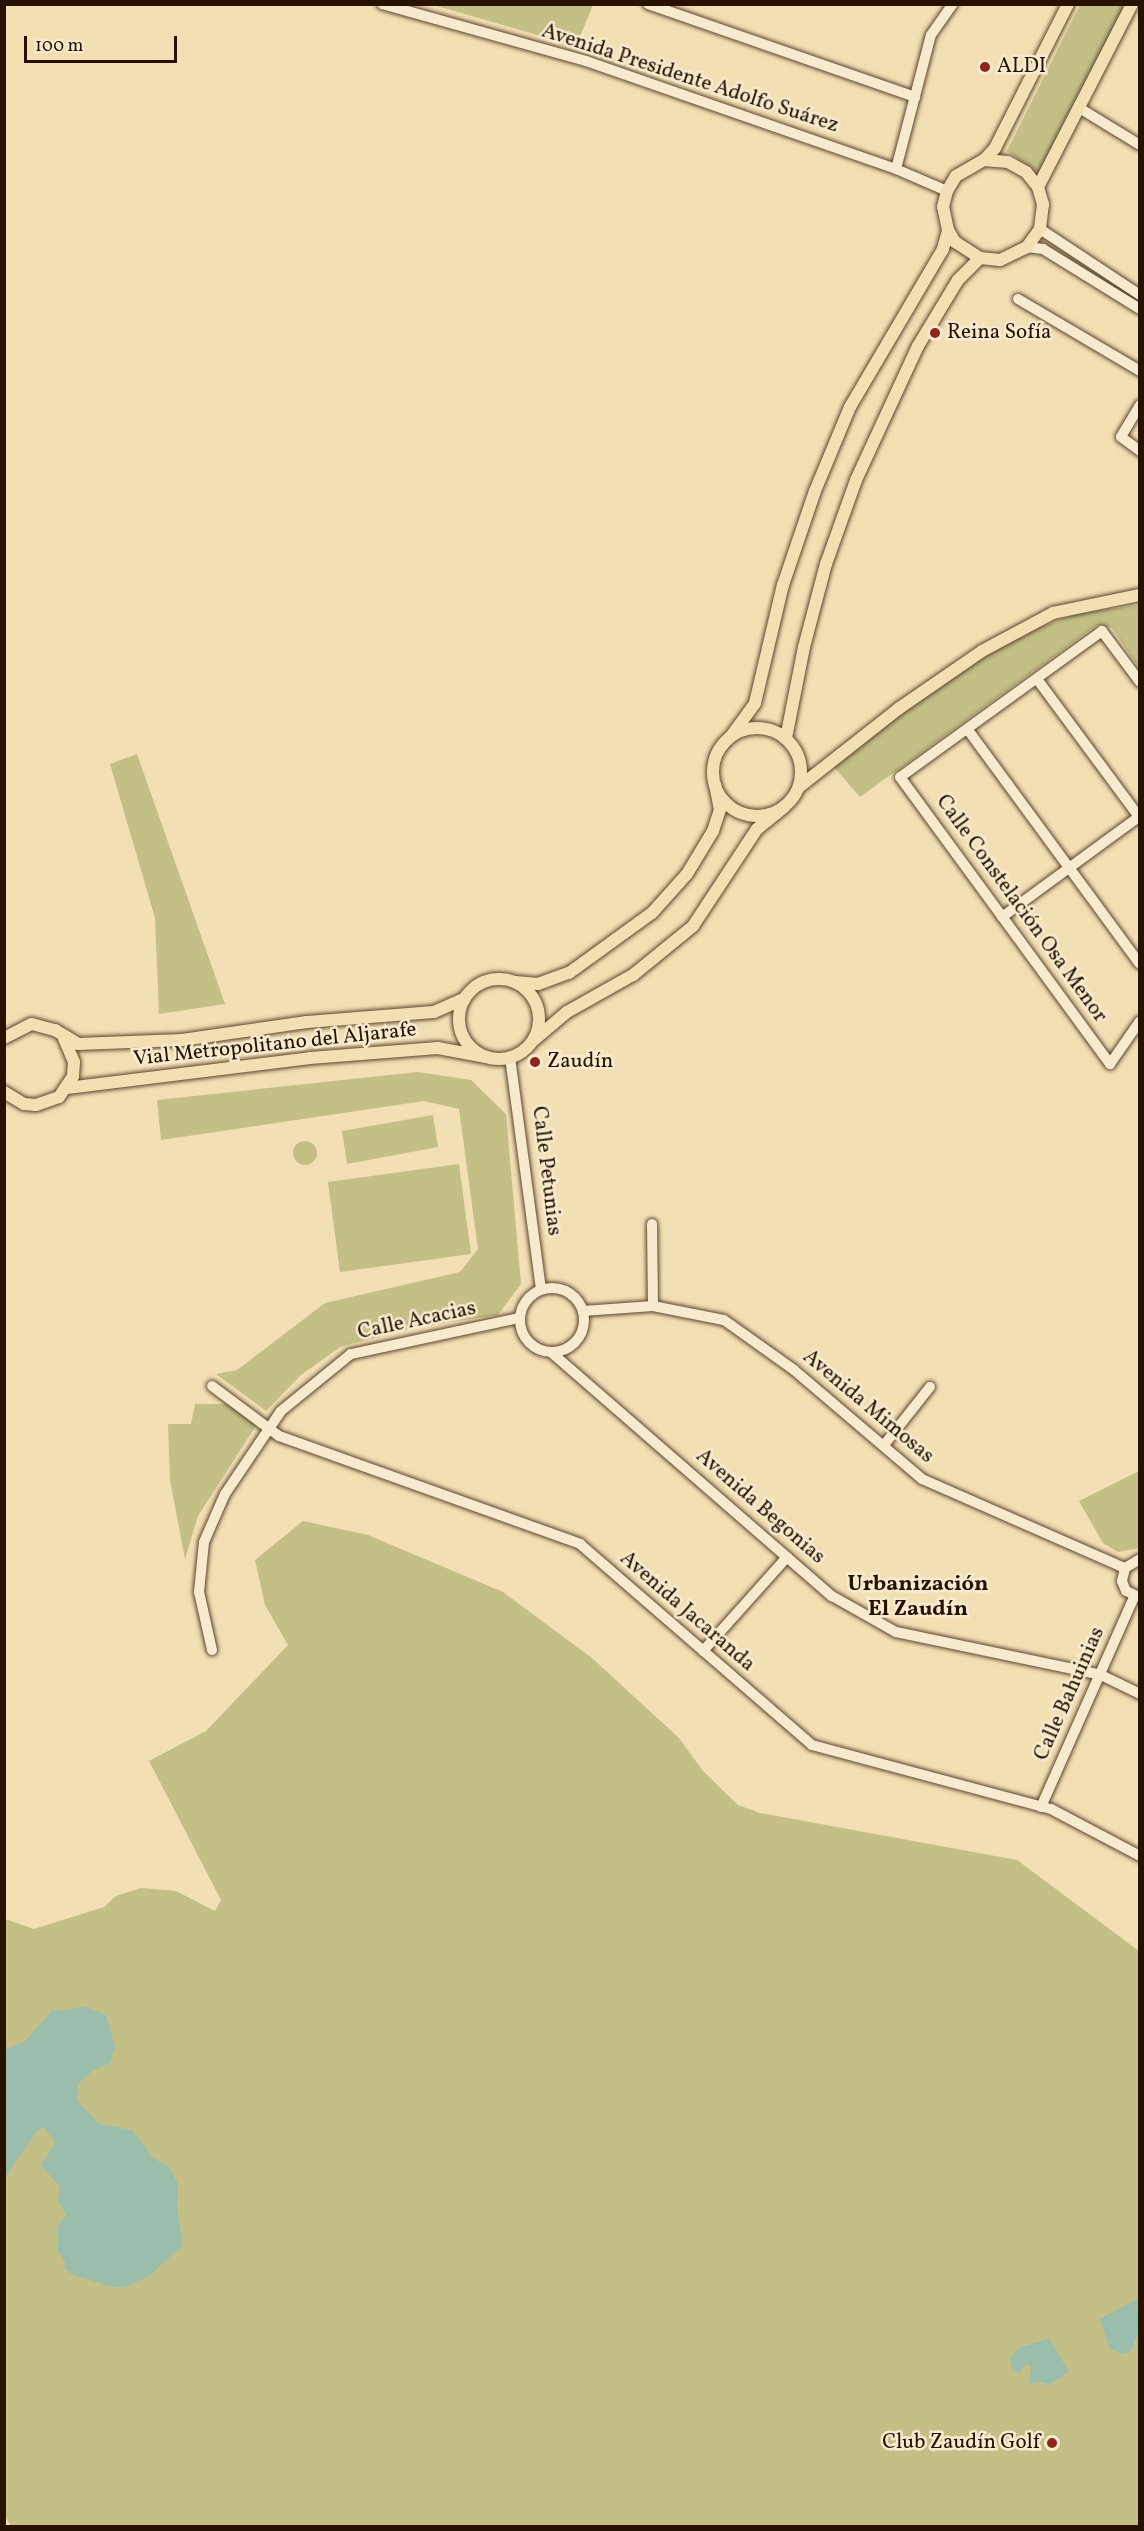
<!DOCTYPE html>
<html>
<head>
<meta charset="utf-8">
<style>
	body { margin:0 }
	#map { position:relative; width:1144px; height:2531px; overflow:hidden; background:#f3dfb4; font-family:Vollkorn,serif }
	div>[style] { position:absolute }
	.green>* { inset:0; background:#c3bf87 }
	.round { border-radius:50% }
	.water>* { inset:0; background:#9bbdac }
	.roads { filter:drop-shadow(0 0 2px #5a452e) drop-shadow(0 0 2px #5a452e) }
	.minor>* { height:10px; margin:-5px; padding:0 5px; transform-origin:5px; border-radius:5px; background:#f7eace }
	.minor>.ring { margin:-5px; padding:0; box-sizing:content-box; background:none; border:10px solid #f7eace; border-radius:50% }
	.major>* { height:12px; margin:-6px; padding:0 6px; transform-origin:6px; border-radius:6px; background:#f3dfb4 }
	.major>.ring { margin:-6px; padding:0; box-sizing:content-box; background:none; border:12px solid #f3dfb4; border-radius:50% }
	.dots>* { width:16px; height:16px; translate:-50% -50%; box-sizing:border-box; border:3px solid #f7eace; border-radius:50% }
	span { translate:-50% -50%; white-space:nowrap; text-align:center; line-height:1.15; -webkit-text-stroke:5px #f7eace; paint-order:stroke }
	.poi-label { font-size:21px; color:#271202 }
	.left { translate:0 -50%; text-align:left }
	.right { translate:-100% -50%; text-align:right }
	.street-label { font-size:21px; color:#271202 }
	.neighbourhood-label { font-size:22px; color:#271202; font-weight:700 }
	.frame { position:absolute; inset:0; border:6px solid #271202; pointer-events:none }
	.scale { position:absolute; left:24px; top:36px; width:153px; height:27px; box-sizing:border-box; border:3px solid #271202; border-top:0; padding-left:8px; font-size:18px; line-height:21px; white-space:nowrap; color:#271202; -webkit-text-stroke:4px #f7eace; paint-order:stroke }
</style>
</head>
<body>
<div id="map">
	<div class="green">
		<div style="clip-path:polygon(433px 5px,593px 4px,593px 5px,576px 46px)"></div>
		<div style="clip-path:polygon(1080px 5px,1126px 5px,1039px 173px,1007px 151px)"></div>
		<div style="clip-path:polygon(1139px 605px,1139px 668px,1112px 628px,1097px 625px,860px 797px,833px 766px,953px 676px,1017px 636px,1075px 614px)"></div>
		<div style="clip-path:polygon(137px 754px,225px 1004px,159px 1014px,155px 918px,110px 764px)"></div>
		<div style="clip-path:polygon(418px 1072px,471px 1080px,506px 1114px,521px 1284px,498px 1315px,416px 1327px,340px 1347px,301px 1375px,266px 1411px,216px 1374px,237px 1370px,325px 1303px,460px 1272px,478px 1249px,459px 1109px,424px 1101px,161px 1140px,157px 1100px)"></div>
		<div style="clip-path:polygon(433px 1115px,438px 1147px,347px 1164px,342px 1131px)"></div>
		<div class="round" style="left:293px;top:1141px;width:24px;height:24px"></div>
		<div style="clip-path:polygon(459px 1164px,471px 1254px,340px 1272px,328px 1182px)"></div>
		<div style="clip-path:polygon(195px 1404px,228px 1404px,257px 1424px,198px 1516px,185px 1559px,170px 1480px,168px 1424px,191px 1424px)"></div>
		<div style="clip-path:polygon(1139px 1471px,1139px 1548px,1118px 1552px,1103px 1543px,1079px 1501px)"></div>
		<div style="clip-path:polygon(303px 1521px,368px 1535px,503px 1592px,592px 1658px,679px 1738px,703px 1771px,738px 1805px,760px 1813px,1017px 1860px,1139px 1951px,1139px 2526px,11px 2526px,5px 2516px,5px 1919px,34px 1929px,104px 1907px,116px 1896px,141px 1888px,176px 1891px,215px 1911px,221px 1900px,149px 1761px,206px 1731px,288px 1645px,265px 1605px,255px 1560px)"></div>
	</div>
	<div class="water">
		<div style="clip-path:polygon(86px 2007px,106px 2015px,115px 2047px,110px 2063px,92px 2071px,78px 2084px,77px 2100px,99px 2124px,132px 2130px,153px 2158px,169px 2167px,178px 2184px,177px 2207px,183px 2245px,149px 2276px,125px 2287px,112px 2287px,71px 2274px,64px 2267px,66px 2263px,58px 2252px,58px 2227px,66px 2214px,58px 2201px,60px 2187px,41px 2165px,55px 2143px,44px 2127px,37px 2131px,5px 2177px,5px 2050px,25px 2041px,52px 2011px)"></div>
		<div style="clip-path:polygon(1137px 2299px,1139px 2330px,1131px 2351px,1122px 2354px,1110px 2349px,1100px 2319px)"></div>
		<div style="clip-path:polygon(1049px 2338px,1069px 2372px,1047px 2386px,1045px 2382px,1030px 2383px,1031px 2365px,1026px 2364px,1019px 2373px,1013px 2370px,1010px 2359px,1017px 2349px)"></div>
	</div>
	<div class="roads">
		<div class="minor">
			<div style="left:382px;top:4px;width:212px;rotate:15.6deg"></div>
			<div style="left:586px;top:61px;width:328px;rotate:19.2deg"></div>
			<div style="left:896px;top:169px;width:56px;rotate:23.3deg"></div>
			<div style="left:648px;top:4px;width:283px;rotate:19.2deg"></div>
			<div style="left:1081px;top:109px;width:69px;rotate:31.4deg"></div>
			<div style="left:896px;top:169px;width:138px;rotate:-75.4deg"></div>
			<div style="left:931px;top:35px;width:38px;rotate:-55deg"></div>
			<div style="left:1040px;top:229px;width:120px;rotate:33.4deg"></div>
			<div style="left:1027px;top:247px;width:16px;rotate:7deg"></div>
			<div style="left:1043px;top:249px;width:114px;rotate:31.7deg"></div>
			<div style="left:1018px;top:299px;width:142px;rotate:30.5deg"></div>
			<div style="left:1140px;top:405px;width:37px;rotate:121deg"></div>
			<div style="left:1121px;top:437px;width:24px;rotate:36deg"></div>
			<div style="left:1037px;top:679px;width:173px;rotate:53.5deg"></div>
			<div style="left:1140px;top:682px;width:64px;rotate:-126.7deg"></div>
			<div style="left:1102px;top:631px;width:249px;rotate:144.1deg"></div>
			<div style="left:900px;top:777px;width:356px;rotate:53.8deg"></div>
			<div style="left:1110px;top:1064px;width:52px;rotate:-55.1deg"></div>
			<div style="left:968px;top:730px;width:290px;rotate:53.7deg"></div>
			<div style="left:1002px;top:917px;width:171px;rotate:-36.2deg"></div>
			<div style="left:510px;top:1057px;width:234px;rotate:82.4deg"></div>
			<div style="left:652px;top:1224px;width:82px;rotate:89.3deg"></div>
			<div class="ring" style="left:520px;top:1288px;width:54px;height:54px"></div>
			<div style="left:583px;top:1311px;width:70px;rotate:-4.1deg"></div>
			<div style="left:653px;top:1306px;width:72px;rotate:11.2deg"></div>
			<div style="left:724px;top:1320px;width:86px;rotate:35.5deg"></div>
			<div style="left:794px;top:1370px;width:168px;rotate:40.4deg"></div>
			<div style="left:922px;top:1479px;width:222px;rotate:23.7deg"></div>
			<div style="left:552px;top:1353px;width:371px;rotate:41deg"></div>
			<div style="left:832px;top:1596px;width:73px;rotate:29.4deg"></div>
			<div style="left:896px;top:1632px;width:209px;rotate:11.8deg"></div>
			<div style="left:1101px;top:1675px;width:43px;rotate:26deg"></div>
			<div style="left:212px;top:1386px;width:84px;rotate:36.7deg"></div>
			<div style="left:279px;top:1436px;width:320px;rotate:19.7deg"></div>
			<div style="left:580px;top:1544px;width:307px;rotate:40.9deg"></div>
			<div style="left:812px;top:1745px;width:247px;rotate:15deg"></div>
			<div style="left:1051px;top:1809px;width:101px;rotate:27.8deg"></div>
			<div style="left:884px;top:1445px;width:74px;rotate:-51.6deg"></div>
			<div style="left:1139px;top:1597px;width:14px;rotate:-155deg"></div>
			<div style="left:1126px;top:1591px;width:11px;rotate:-112deg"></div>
			<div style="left:1122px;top:1581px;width:13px;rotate:-77deg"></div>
			<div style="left:1125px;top:1568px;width:17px;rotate:-31deg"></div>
			<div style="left:212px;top:1650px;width:59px;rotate:-102.6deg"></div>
			<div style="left:199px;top:1592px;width:50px;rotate:-84.3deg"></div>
			<div style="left:204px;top:1542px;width:52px;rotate:-66.4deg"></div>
			<div style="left:225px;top:1494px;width:100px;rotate:-56deg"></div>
			<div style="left:281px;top:1411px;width:90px;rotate:-39.2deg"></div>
			<div style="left:351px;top:1354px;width:172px;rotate:-12.1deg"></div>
			<div style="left:703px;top:1651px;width:126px;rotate:-48.2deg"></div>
			<div style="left:1041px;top:1807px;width:230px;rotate:-66.1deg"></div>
		</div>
		<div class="major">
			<div style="left:984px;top:160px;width:24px;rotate:5deg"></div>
			<div style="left:1008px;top:162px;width:21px;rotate:29deg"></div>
			<div style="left:1026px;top:172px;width:19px;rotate:51deg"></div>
			<div style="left:1038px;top:187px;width:18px;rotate:74deg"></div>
			<div style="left:1043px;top:204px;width:25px;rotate:97deg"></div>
			<div style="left:1040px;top:229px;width:22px;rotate:126deg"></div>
			<div style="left:1027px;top:247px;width:30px;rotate:154deg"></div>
			<div style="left:1000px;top:260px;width:20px;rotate:-174deg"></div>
			<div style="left:980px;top:258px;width:30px;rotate:-147deg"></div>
			<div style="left:955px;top:242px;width:14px;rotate:-120deg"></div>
			<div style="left:948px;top:230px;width:24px;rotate:-102deg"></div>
			<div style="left:943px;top:207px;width:16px;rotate:-76deg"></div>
			<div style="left:947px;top:191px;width:17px;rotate:-59deg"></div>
			<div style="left:956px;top:176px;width:32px;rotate:-30deg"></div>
			<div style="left:984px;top:160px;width:16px;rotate:-47deg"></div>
			<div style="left:995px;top:148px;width:161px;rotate:-63.1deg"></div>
			<div style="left:1038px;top:187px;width:206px;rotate:-62.8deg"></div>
			<div class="ring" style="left:713px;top:728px;width:76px;height:76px"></div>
			<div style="left:732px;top:735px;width:39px;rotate:-54deg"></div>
			<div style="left:755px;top:703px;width:121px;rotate:-76.7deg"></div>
			<div style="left:783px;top:585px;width:99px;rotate:-71.2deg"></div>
			<div style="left:815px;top:491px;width:91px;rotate:-67.4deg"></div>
			<div style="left:850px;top:407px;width:183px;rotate:-59.5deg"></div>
			<div style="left:943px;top:249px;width:20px;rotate:-75deg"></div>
			<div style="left:786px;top:738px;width:93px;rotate:-78.8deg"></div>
			<div style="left:804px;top:647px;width:86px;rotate:-75.2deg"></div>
			<div style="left:826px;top:564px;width:89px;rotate:-70.3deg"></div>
			<div style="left:856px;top:480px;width:148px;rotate:-65.2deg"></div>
			<div style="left:918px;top:346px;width:77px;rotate:-58.8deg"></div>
			<div style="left:958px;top:280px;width:31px;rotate:-45deg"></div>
			<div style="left:799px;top:787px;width:126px;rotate:-38.2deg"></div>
			<div style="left:898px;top:709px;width:102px;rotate:-34.6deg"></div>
			<div style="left:982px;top:651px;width:81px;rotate:-28.2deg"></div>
			<div style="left:1053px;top:613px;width:89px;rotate:-11.7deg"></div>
			<div class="ring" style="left:459px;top:979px;width:68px;height:68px"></div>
			<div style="left:516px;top:982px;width:22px;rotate:5deg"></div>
			<div style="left:538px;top:984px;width:33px;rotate:-20deg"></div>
			<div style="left:569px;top:973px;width:102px;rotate:-35.9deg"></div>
			<div style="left:652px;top:913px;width:52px;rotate:-48.1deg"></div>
			<div style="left:687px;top:874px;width:50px;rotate:-58.8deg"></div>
			<div style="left:713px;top:831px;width:22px;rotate:-72deg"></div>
			<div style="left:720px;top:810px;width:26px;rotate:-101deg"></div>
			<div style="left:4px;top:1038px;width:31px;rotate:-27deg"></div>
			<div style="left:32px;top:1024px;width:24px;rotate:15deg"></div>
			<div style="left:55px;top:1030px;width:27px;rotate:31deg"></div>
			<div style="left:78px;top:1044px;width:104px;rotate:-2.2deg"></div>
			<div style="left:182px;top:1040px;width:126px;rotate:-8.2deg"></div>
			<div style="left:307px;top:1022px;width:127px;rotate:-4.5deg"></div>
			<div style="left:434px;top:1012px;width:34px;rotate:-24deg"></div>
			<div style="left:534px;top:1040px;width:43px;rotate:-40.3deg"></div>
			<div style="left:567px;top:1012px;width:76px;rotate:-29.3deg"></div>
			<div style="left:633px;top:975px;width:77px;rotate:-39.2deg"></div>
			<div style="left:693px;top:926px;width:116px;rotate:-56.6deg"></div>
			<div style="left:757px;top:829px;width:35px;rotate:-39deg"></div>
			<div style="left:67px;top:1088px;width:245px;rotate:-7deg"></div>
			<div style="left:310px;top:1058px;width:128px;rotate:-4.5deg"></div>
			<div style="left:438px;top:1048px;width:49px;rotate:10.6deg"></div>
			<div style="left:4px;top:1092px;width:23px;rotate:31deg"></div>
			<div style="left:24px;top:1104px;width:12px;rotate:5deg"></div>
			<div style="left:36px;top:1105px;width:24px;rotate:-19deg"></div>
			<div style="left:59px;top:1097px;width:25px;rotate:-56deg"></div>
			<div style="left:73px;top:1076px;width:14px;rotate:-86deg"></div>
			<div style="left:74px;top:1062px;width:26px;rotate:-113deg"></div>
		</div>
	</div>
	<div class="dots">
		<div style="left:985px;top:67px;background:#8f2418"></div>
		<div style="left:935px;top:333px;background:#8f2418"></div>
		<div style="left:535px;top:1062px;background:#8f2418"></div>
		<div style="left:1052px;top:2443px;background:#8f2418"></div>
	</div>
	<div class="poi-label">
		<span class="left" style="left:997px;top:67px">ALDI</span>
		<span class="left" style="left:947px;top:333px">Reina Sofía</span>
		<span class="left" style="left:547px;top:1062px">Zaudín</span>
		<span class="right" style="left:1040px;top:2443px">Club Zaudín Golf</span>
	</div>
	<div class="street-label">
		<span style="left:690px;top:79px;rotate:18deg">Avenida Presidente Adolfo Suárez</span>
		<span style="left:1021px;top:909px;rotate:54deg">Calle Constelación Osa Menor</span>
		<span style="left:275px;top:1045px;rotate:-6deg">Vial Metropolitano del Aljarafe</span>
		<span style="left:546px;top:1171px;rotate:83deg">Calle Petunias</span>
		<span style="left:417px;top:1321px;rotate:-12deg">Calle Acacias</span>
		<span style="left:868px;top:1407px;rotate:40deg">Avenida Mimosas</span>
		<span style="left:760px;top:1507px;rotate:41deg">Avenida Begonias</span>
		<span style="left:687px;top:1612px;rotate:41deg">Avenida Jacaranda</span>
		<span style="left:1070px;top:1694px;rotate:-66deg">Calle Bahuinias</span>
	</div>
	<div class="neighbourhood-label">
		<span style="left:918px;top:1597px">Urbanización<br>El Zaudín</span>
	</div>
	<div class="frame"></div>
	<div class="scale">100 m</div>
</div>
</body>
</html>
